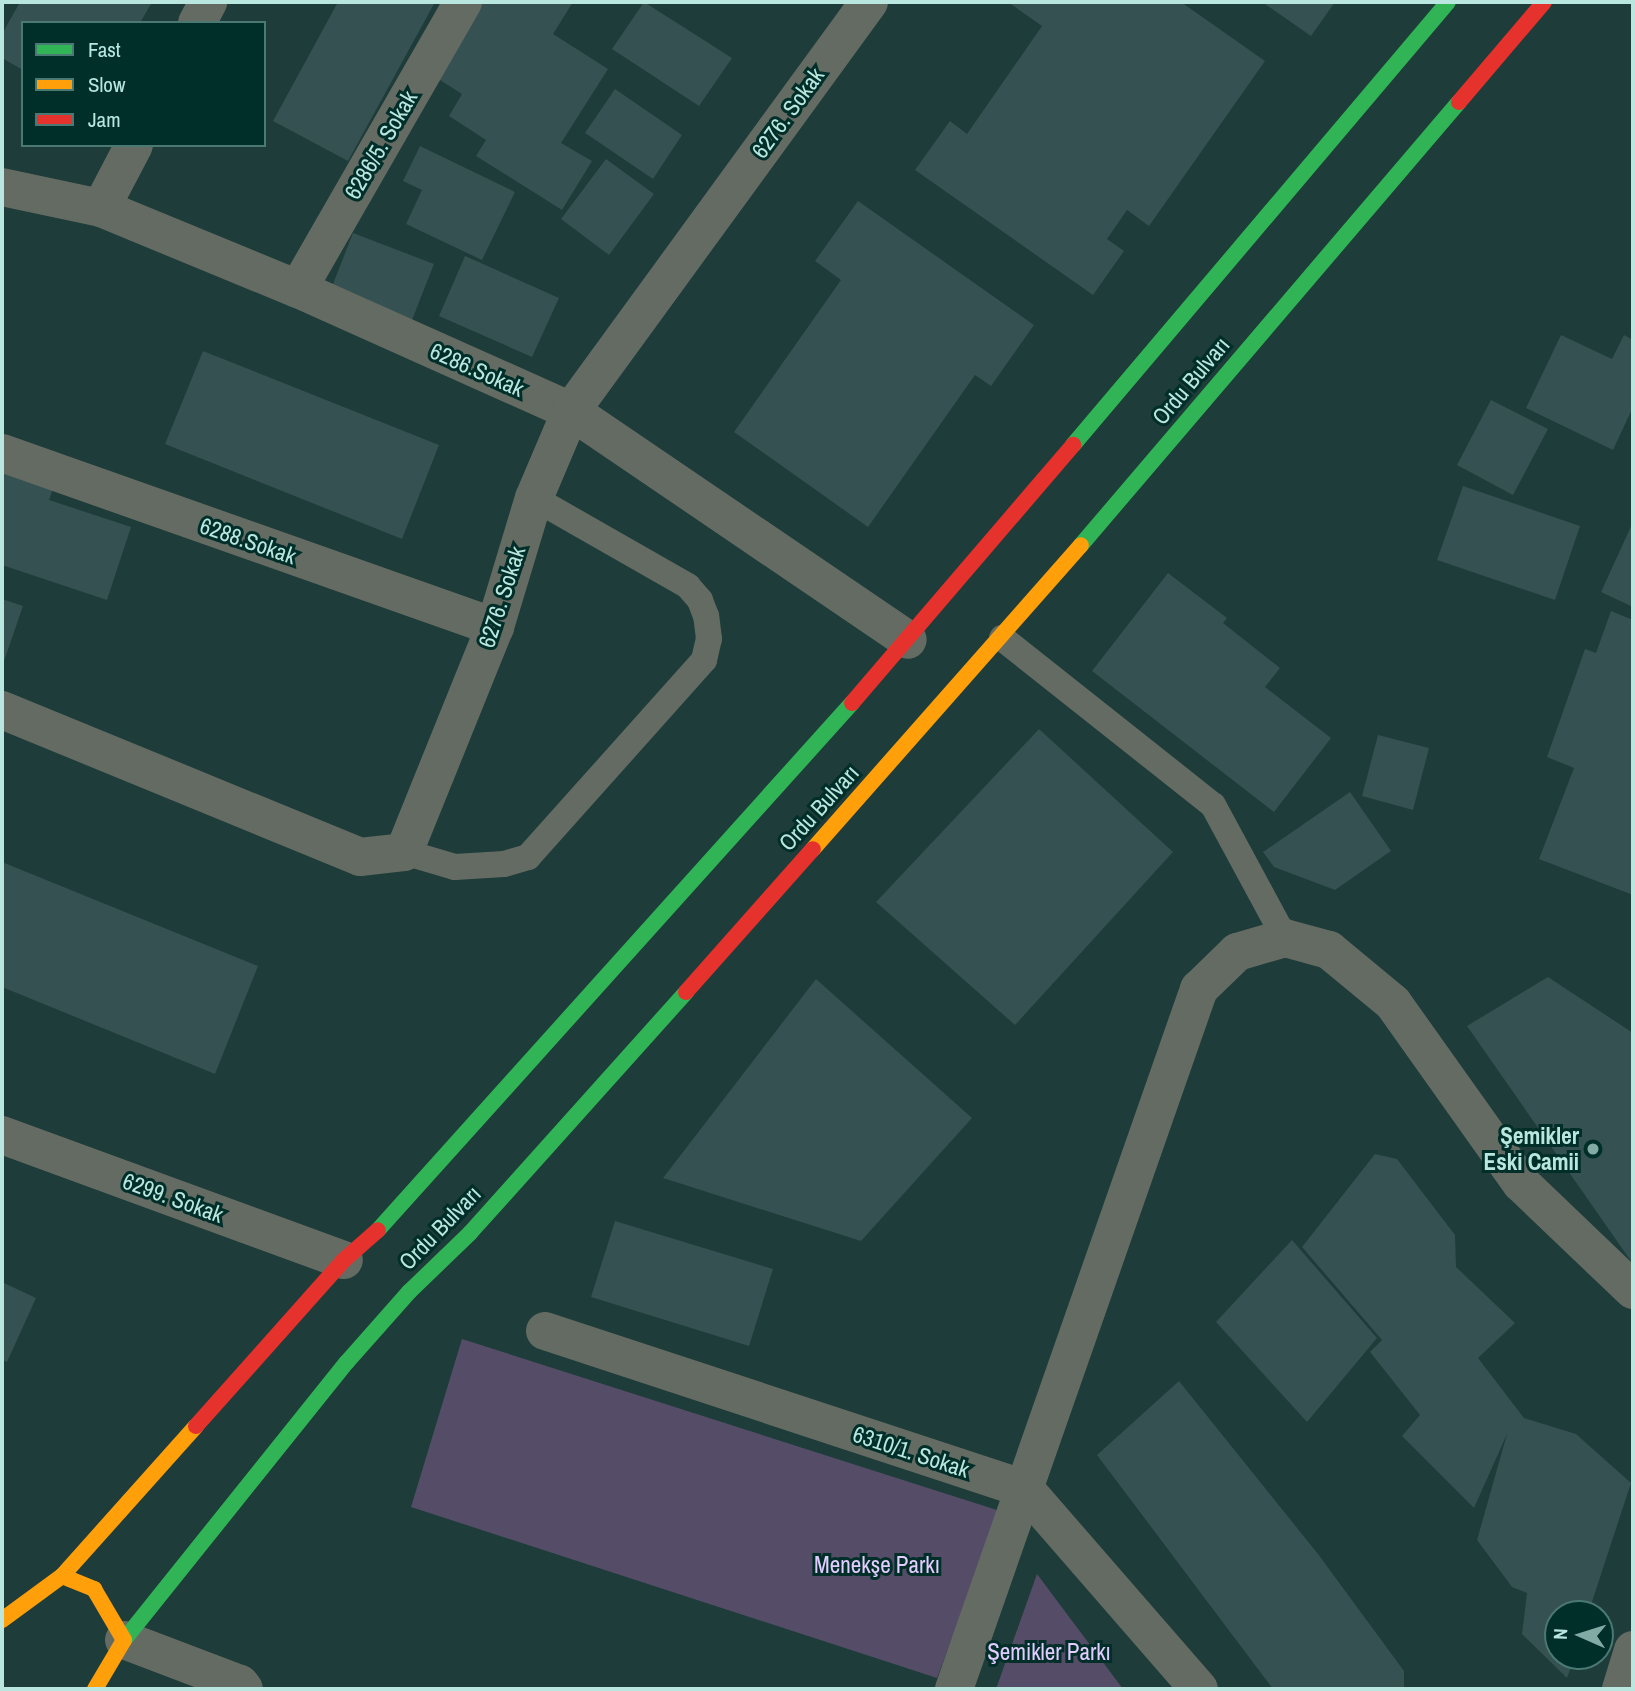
<!DOCTYPE html>
<html>
<head>
<meta charset="utf-8">
<style>
	body { margin:0 }
	#map { position:relative; width:1635px; height:1691px; overflow:hidden; background:#1e3c39; font-family:"Archivo Narrow",sans-serif }
	div>[style] { position:absolute }
	.green>* { inset:0; background:#554d68 }
	.building>* { inset:0; background:#355152 }
	.lane>* { height:26px; margin:-13px; padding:0 13px; transform-origin:13px; border-radius:13px; background:#646b63 }
	.street>* { height:38px; margin:-19px; padding:0 19px; transform-origin:19px; border-radius:19px; background:#646b63 }
	.fast>* { height:16px; margin:-8px; padding:0 8px; transform-origin:8px; border-radius:8px; background:#30b455 }
	.slow>* { height:16px; margin:-8px; padding:0 8px; transform-origin:8px; border-radius:8px; background:#ff9f0a }
	.jam>* { height:16px; margin:-8px; padding:0 8px; transform-origin:8px; border-radius:8px; background:#e5322d }
	.dots>* { width:19px; height:19px; translate:-50% -50%; box-sizing:border-box; border:4px solid #002e29; border-radius:50% }
	span { translate:-50% -50%; white-space:nowrap; text-align:center; line-height:1.15; -webkit-text-stroke:6px #002e29; paint-order:stroke }
	.street-label { font-size:23px; color:#b9e7e0 }
	.poi-label { font-size:23px; color:#b9e7e0; font-weight:700 }
	.right { translate:-100% -50%; text-align:right }
	.park-label { font-size:23px; color:#e3cdff }
	.frame { position:absolute; inset:0; border:4px solid #b9e7e0; pointer-events:none }
	.legend { position:absolute; left:21px; top:21px; width:245px; height:126px; box-sizing:border-box; background:#002e29; border:2px solid #4a7872; margin:0; padding:9px 12px; list-style:none; font-size:21px; color:#b9e7e0 }
	.legend li { display:flex; align-items:center; gap:14px; height:35px }
	.legend b { width:35px; border:2px solid #4a7872 }
	.north { position:absolute; left:1544px; top:1600px; width:70px; height:70px; box-sizing:border-box; background:#002e29; border:2px solid #4a7872; border-radius:50%; rotate:273deg; font-size:19px; font-weight:700; line-height:28px; text-align:center; color:#b9e7e0 }
	.north::after { content:''; display:block; margin:auto; width:24px; height:32px; background:#83aba6; clip-path:polygon(50% 0,100% 100%,50% 72%,0 100%) }
</style>
</head>
<body>
<div id="map">
	<div class="green">
		<div style="clip-path:polygon(462px 1339px,1000px 1511px,937px 1678px,411px 1507px)"></div>
		<div style="clip-path:polygon(1037px 1574px,1123px 1689px,996px 1689px)"></div>
	</div>
	<div class="building">
		<div style="clip-path:polygon(20px 2px,152px 2px,140px 23px,23px 23px,23px 70px,2px 58px,2px 34px)"></div>
		<div style="clip-path:polygon(338px 2px,435px 2px,348px 161px,273px 121px)"></div>
		<div style="clip-path:polygon(474px 2px,573px 2px,553px 34px,608px 69px,561px 143px,592px 161px,562px 210px,476px 156px,486px 140px,449px 116px,462px 94px,429px 73px)"></div>
		<div style="clip-path:polygon(644px 2px,732px 58px,699px 106px,612px 49px)"></div>
		<div style="clip-path:polygon(1008px 2px,1181px 2px,1265px 61px,1149px 226px,1127px 210px,1107px 239px,1124px 251px,1093px 295px,915px 170px,950px 121px,967px 134px,1042px 26px)"></div>
		<div style="clip-path:polygon(1262px 2px,1335px 2px,1311px 36px)"></div>
		<div style="clip-path:polygon(615px 89px,682px 135px,653px 179px,585px 133px)"></div>
		<div style="clip-path:polygon(420px 146px,515px 192px,482px 260px,406px 224px,422px 190px,403px 181px)"></div>
		<div style="clip-path:polygon(606px 159px,654px 194px,609px 255px,561px 219px)"></div>
		<div style="clip-path:polygon(858px 201px,1034px 325px,991px 386px,975px 375px,868px 527px,734px 432px,841px 280px,815px 261px)"></div>
		<div style="clip-path:polygon(353px 233px,434px 264px,412px 320px,331px 289px)"></div>
		<div style="clip-path:polygon(465px 256px,559px 298px,532px 357px,439px 316px)"></div>
		<div style="clip-path:polygon(1561px 335px,1612px 359px,1624px 335px,1633px 340px,1633px 407px,1613px 450px,1526px 408px)"></div>
		<div style="clip-path:polygon(203px 351px,439px 445px,402px 539px,165px 444px)"></div>
		<div style="clip-path:polygon(1491px 400px,1548px 429px,1513px 495px,1457px 465px)"></div>
		<div style="clip-path:polygon(2px 468px,54px 486px,49px 500px,131px 527px,107px 600px,2px 565px)"></div>
		<div style="clip-path:polygon(1463px 486px,1580px 526px,1555px 600px,1437px 560px)"></div>
		<div style="clip-path:polygon(1633px 522px,1633px 607px,1601px 592px)"></div>
		<div style="clip-path:polygon(1168px 573px,1227px 618px,1223px 623px,1280px 668px,1265px 687px,1331px 738px,1274px 812px,1092px 671px)"></div>
		<div style="clip-path:polygon(2px 599px,23px 606px,2px 667px)"></div>
		<div style="clip-path:polygon(1611px 611px,1633px 620px,1633px 895px,1539px 859px,1574px 768px,1547px 757px,1585px 649px,1596px 653px)"></div>
		<div style="clip-path:polygon(1039px 729px,1173px 852px,1015px 1025px,876px 902px)"></div>
		<div style="clip-path:polygon(1378px 735px,1429px 748px,1413px 810px,1362px 796px)"></div>
		<div style="clip-path:polygon(1350px 792px,1391px 851px,1335px 890px,1274px 867px,1263px 852px)"></div>
		<div style="clip-path:polygon(2px 862px,258px 966px,215px 1074px,2px 987px)"></div>
		<div style="clip-path:polygon(1548px 977px,1633px 1033px,1633px 1264px,1467px 1026px)"></div>
		<div style="clip-path:polygon(816px 979px,972px 1118px,861px 1241px,663px 1178px)"></div>
		<div style="clip-path:polygon(1375px 1154px,1397px 1159px,1455px 1235px,1456px 1267px,1515px 1323px,1478px 1358px,1524px 1418px,1576px 1434px,1631px 1483px,1588px 1614px,1558px 1614px,1558px 1656px,1575px 1656px,1567px 1678px,1522px 1634px,1527px 1593px,1512px 1587px,1477px 1540px,1507px 1434px,1474px 1508px,1402px 1436px,1420px 1415px,1370px 1352px,1382px 1340px,1302px 1247px)"></div>
		<div style="clip-path:polygon(615px 1221px,773px 1269px,749px 1346px,591px 1297px)"></div>
		<div style="clip-path:polygon(1292px 1240px,1377px 1338px,1307px 1422px,1216px 1322px)"></div>
		<div style="clip-path:polygon(2px 1282px,36px 1298px,7px 1362px,2px 1360px)"></div>
		<div style="clip-path:polygon(1179px 1381px,1318px 1554px,1404px 1671px,1404px 1689px,1273px 1689px,1097px 1455px)"></div>
	</div>
	<div class="lane">
		<div style="left:1002px;top:638px;width:269px;rotate:38.4deg"></div>
		<div style="left:1213px;top:805px;width:151px;rotate:61.6deg"></div>
		<div style="left:404px;top:852px;width:53px;rotate:16.4deg"></div>
		<div style="left:455px;top:867px;width:49px;rotate:-3.5deg"></div>
		<div style="left:504px;top:864px;width:25px;rotate:-16deg"></div>
		<div style="left:528px;top:857px;width:264px;rotate:-48.2deg"></div>
		<div style="left:704px;top:660px;width:22px;rotate:-77deg"></div>
		<div style="left:709px;top:639px;width:23px;rotate:-97deg"></div>
		<div style="left:706px;top:616px;width:17px;rotate:-111deg"></div>
		<div style="left:700px;top:600px;width:18px;rotate:-131deg"></div>
		<div style="left:688px;top:586px;width:177px;rotate:-150.3deg"></div>
	</div>
	<div class="street">
		<div style="left:197px;top:23px;width:24px;rotate:-62deg"></div>
		<div style="left:2px;top:187px;width:101px;rotate:12deg"></div>
		<div style="left:101px;top:208px;width:213px;rotate:22.4deg"></div>
		<div style="left:298px;top:289px;width:299px;rotate:24.1deg"></div>
		<div style="left:571px;top:411px;width:407px;rotate:34.2deg"></div>
		<div style="left:101px;top:208px;width:71px;rotate:-62.4deg"></div>
		<div style="left:298px;top:289px;width:331px;rotate:-60.1deg"></div>
		<div style="left:2px;top:453px;width:523px;rotate:19.44deg"></div>
		<div style="left:2px;top:710px;width:387px;rotate:22.3deg"></div>
		<div style="left:360px;top:857px;width:44px;rotate:-6.5deg"></div>
		<div style="left:404px;top:852px;width:243px;rotate:-68deg"></div>
		<div style="left:495px;top:627px;width:135px;rotate:-73.2deg"></div>
		<div style="left:534px;top:498px;width:95px;rotate:-67deg"></div>
		<div style="left:571px;top:411px;width:506px;rotate:-53.92deg"></div>
		<div style="left:2px;top:1135px;width:364px;rotate:20.1deg"></div>
		<div style="left:545px;top:1331px;width:505px;rotate:18.22deg"></div>
		<div style="left:1025px;top:1489px;width:265px;rotate:49deg"></div>
		<div style="left:124px;top:1640px;width:124px;rotate:20.8deg"></div>
		<div style="left:240px;top:1684px;width:6px;rotate:51deg"></div>
		<div style="left:954px;top:1689px;width:742px;rotate:-70.71deg"></div>
		<div style="left:1199px;top:989px;width:53px;rotate:-44.2deg"></div>
		<div style="left:1237px;top:952px;width:50px;rotate:-16.3deg"></div>
		<div style="left:1285px;top:938px;width:46px;rotate:15.3deg"></div>
		<div style="left:1329px;top:950px;width:83px;rotate:39.6deg"></div>
		<div style="left:1393px;top:1003px;width:221px;rotate:54.6deg"></div>
		<div style="left:1521px;top:1183px;width:155px;rotate:43.7deg"></div>
		<div style="left:1621px;top:1689px;width:41px;rotate:-72.9deg"></div>
	</div>
	<div class="fast">
		<div style="left:1073px;top:445px;width:580px;rotate:-49.75deg"></div>
		<div style="left:1081px;top:545px;width:582px;rotate:-49.53deg"></div>
		<div style="left:378px;top:1230px;width:709px;rotate:-48.03deg"></div>
		<div style="left:124px;top:1640px;width:356px;rotate:-51.3deg"></div>
		<div style="left:347px;top:1362px;width:94px;rotate:-48.5deg"></div>
		<div style="left:409px;top:1292px;width:85px;rotate:-44deg"></div>
		<div style="left:470px;top:1233px;width:324px;rotate:-48.1deg"></div>
	</div>
	<div class="slow">
		<div style="left:813px;top:849px;width:405px;rotate:-48.6deg"></div>
		<div style="left:62px;top:1576px;width:35px;rotate:22deg"></div>
		<div style="left:94px;top:1589px;width:59px;rotate:59.5deg"></div>
		<div style="left:124px;top:1640px;width:57px;rotate:120.6deg"></div>
		<div style="left:2px;top:1620px;width:74px;rotate:-36.3deg"></div>
		<div style="left:62px;top:1576px;width:201px;rotate:-48.2deg"></div>
	</div>
	<div class="jam">
		<div style="left:1459px;top:102px;width:131px;rotate:-49.6deg"></div>
		<div style="left:852px;top:703px;width:340px;rotate:-49.4deg"></div>
		<div style="left:686px;top:992px;width:191px;rotate:-48.4deg"></div>
		<div style="left:196px;top:1426px;width:222px;rotate:-48.3deg"></div>
		<div style="left:344px;top:1260px;width:45px;rotate:-41.4deg"></div>
	</div>
	<div class="dots">
		<div style="left:1593px;top:1149px;background:#83aba6"></div>
	</div>
	<div class="street-label">
		<span style="left:788px;top:113px;rotate:-54deg">6276. Sokak</span>
		<span style="left:381px;top:145px;rotate:-60deg">6286/5. Sokak</span>
		<span style="left:477px;top:370px;rotate:24deg">6286.Sokak</span>
		<span style="left:1191px;top:381px;rotate:-50deg">Ordu Bulvarı</span>
		<span style="left:248px;top:541px;rotate:19deg">6288.Sokak</span>
		<span style="left:502px;top:597px;rotate:-72deg">6276. Sokak</span>
		<span style="left:819px;top:808px;rotate:-48deg">Ordu Bulvarı</span>
		<span style="left:173px;top:1198px;rotate:20deg">6299. Sokak</span>
		<span style="left:440px;top:1228px;rotate:-46deg">Ordu Bulvarı</span>
		<span style="left:911px;top:1452px;rotate:18deg">6310/1. Sokak</span>
	</div>
	<div class="poi-label">
		<span class="right" style="left:1579px;top:1149px">Şemikler<br>Eski Camii</span>
	</div>
	<div class="park-label">
		<span style="left:877px;top:1565px">Menekşe Parkı</span>
		<span style="left:1049px;top:1652px">Şemikler Parkı</span>
	</div>
	<div class="frame"></div>
	<ul class="legend">
	<li><b style="height:9px;background:#30b455"></b>Fast</li>
	<li><b style="height:9px;background:#ff9f0a"></b>Slow</li>
	<li><b style="height:9px;background:#e5322d"></b>Jam</li>
	</ul>
	<div class="north">N</div>
</div>
</body>
</html>
